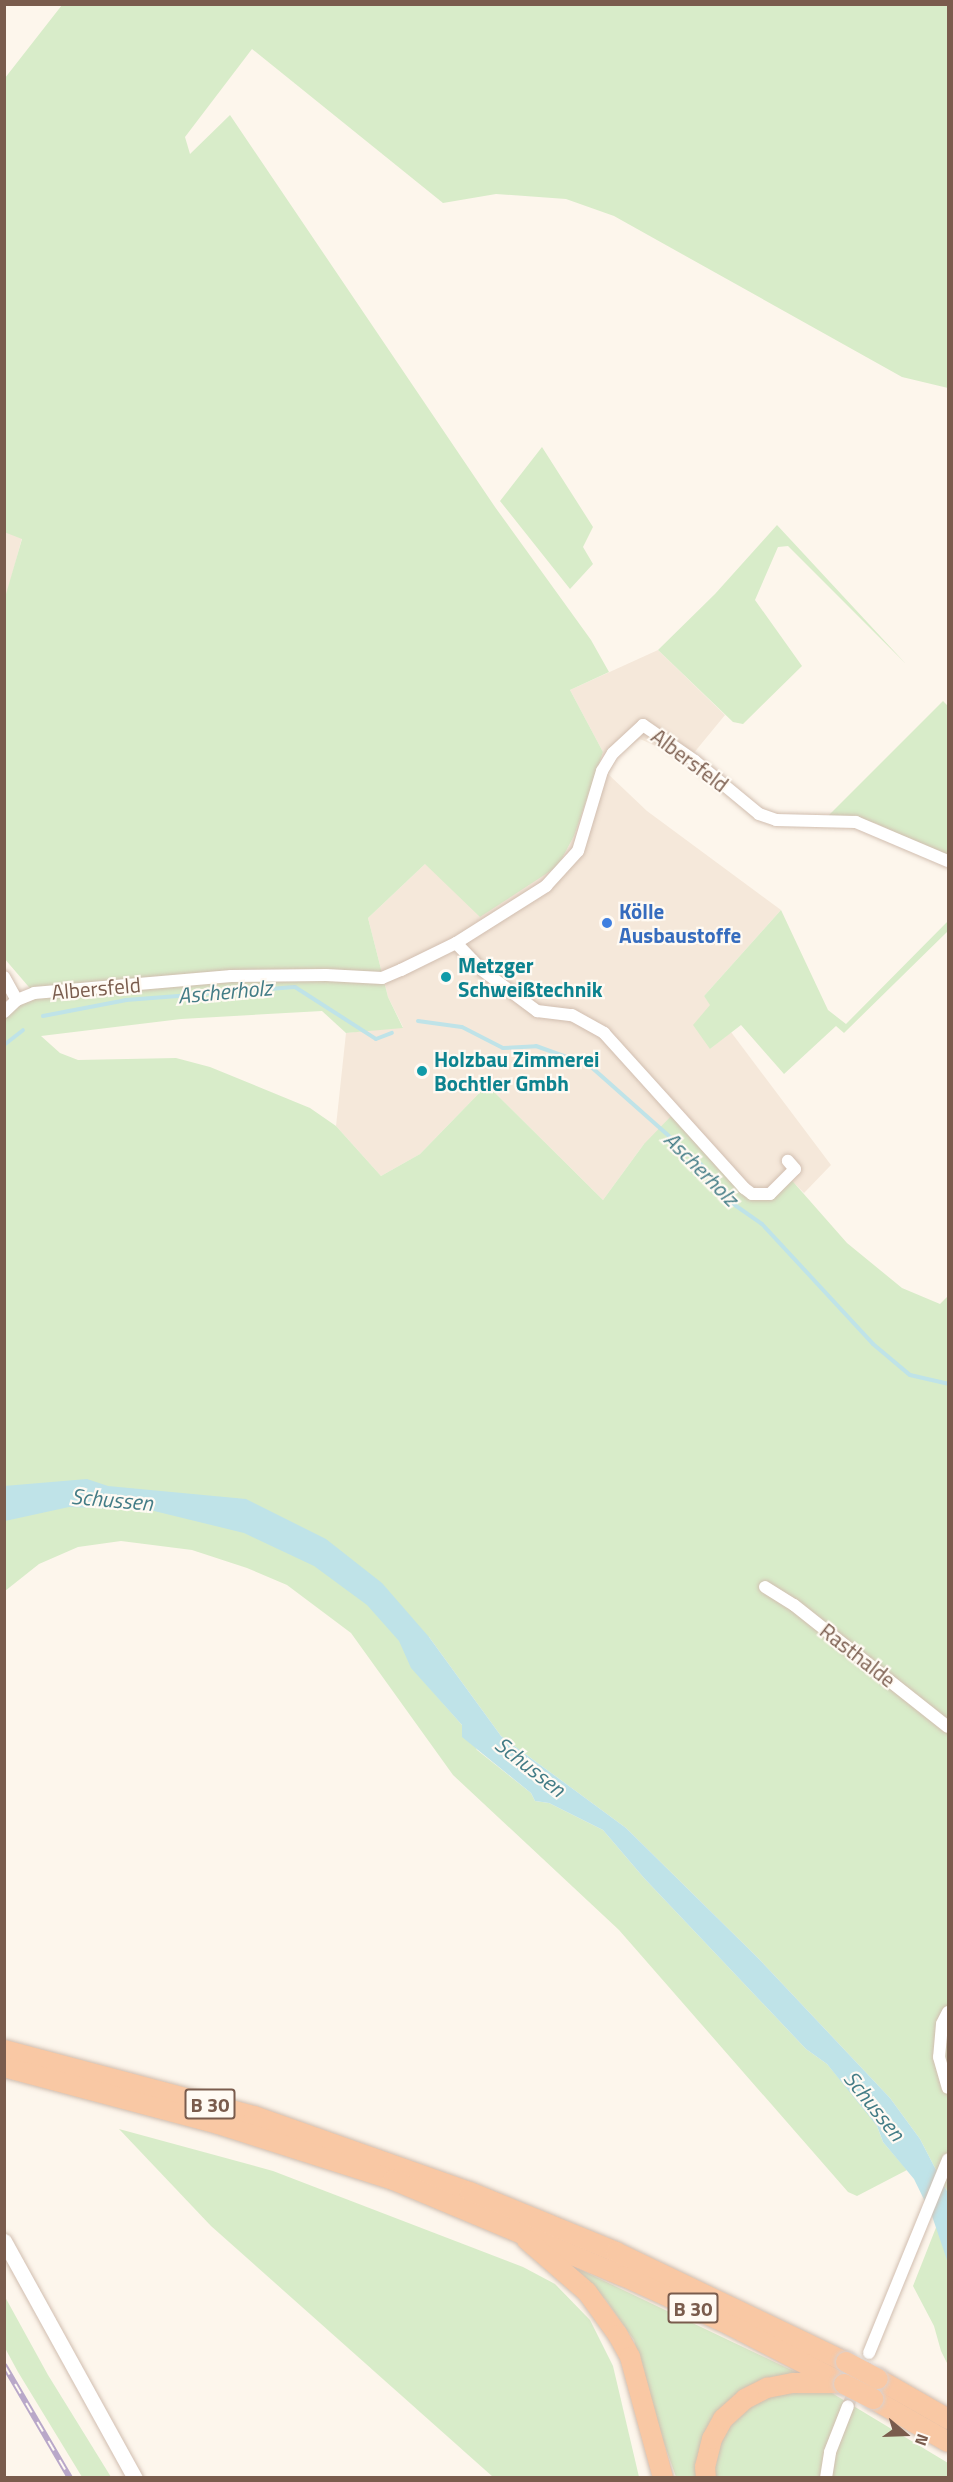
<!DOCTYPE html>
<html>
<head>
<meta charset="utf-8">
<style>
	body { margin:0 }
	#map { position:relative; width:953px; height:2482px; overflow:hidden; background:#fdf6ec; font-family:"Titillium Web",sans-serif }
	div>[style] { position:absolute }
	.residential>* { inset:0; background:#f5e8da }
	.green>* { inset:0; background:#d8ecc9 }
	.water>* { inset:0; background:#bfe3e8 }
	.stream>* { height:4px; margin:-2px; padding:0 2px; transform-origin:2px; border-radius:2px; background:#bfe3e8 }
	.minor-tunnel>* { height:12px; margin-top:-6px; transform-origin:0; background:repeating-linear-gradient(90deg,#dcd0c4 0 12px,transparent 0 18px) }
	.roads { filter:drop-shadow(0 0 2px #d1beb0) drop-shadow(0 0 2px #d1beb0) }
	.minor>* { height:12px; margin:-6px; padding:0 6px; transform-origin:6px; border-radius:6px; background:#fff }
	.tertiary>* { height:15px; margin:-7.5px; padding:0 7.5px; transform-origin:7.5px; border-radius:7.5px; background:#fff }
	.trunk>* { height:20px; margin:-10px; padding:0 10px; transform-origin:10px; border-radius:10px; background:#f9c8a4 }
	.rail>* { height:6px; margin-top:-3px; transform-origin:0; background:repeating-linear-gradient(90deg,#fffaf3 0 11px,#b9a8c9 0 22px); box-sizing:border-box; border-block:2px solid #b9a8c9 }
	.bridges { filter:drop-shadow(0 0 2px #dad1cd) drop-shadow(0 0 2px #dad1cd) }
	.trunk-bridge>* { height:20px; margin:-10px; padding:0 10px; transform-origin:10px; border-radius:10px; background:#f9c8a4 }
	.dots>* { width:16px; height:16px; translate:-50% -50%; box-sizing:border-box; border:3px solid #fffaf3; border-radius:50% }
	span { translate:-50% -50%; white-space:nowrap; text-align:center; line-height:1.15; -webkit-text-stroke:4.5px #fffaf3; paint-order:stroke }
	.shield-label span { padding:2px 4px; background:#fffaf3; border:2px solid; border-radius:4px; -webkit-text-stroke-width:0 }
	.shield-label { font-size:20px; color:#7a5c4d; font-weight:700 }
	.street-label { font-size:21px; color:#7a5c4d }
	.shop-label { font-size:21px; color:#366cbe; font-weight:700 }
	.left { translate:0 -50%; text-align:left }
	.culture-label { font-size:21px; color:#0d838f; font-weight:700 }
	.water-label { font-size:22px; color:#437c86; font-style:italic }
	.frame { position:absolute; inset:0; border:6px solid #7a5c4d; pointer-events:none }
	.north { position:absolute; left:875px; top:2404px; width:60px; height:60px; -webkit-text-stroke:4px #fffaf3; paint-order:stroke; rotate:109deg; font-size:16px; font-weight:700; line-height:24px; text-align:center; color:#7a5c4d }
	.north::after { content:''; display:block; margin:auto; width:21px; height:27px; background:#7a5c4d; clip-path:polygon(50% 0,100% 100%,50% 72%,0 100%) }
</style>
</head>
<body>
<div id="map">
	<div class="residential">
		<div style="clip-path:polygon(5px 532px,22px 538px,5px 601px)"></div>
		<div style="clip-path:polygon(658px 650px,725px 715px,688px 760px,640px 739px,620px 753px,608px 774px,647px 811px,781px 910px,704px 996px,711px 1005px,710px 1049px,731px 1032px,831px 1165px,804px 1193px,788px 1177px,762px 1196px,644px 1144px,603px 1200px,487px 1085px,420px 1154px,381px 1176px,336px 1126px,346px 1033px,403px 1027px,388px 997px,368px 918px,426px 863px,558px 866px,574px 836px,603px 752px,570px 690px)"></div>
	</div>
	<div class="green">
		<div style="clip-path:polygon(62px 5px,948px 5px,948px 388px,902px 377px,614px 216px,566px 199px,496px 194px,443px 203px,252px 49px,185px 137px,190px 154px,230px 115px,495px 507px,591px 640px,609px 672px,570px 690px,603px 752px,574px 836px,558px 866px,480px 917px,425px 864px,368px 918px,388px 997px,403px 1028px,346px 1033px,322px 1011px,181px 1019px,41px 1036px,60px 1053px,78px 1060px,176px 1058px,210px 1067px,310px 1108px,336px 1126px,381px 1176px,420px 1154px,487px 1085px,603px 1200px,644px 1144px,676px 1111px,744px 1188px,762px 1196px,788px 1176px,847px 1243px,902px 1288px,940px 1304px,948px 1296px,948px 2193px,920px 2139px,890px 2098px,758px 1958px,626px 1828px,501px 1736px,429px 1637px,412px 1668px,462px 1725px,477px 1750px,531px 1793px,535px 1801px,549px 1803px,603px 1830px,644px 1878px,806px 2049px,827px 2064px,868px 2113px,877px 2126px,883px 2142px,907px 2170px,857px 2196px,848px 2192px,619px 1930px,453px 1775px,351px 1633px,287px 1585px,247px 1568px,192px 1550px,121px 1541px,78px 1547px,39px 1564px,5px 1591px,5px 1012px,34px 993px,4px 958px,4px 601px,22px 539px,4px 532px,5px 78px)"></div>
		<div style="clip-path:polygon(542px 447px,593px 527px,583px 547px,593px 564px,570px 589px,500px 501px)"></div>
		<div style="clip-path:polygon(777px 525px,906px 664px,788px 546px,778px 547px,755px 600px,802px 666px,743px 724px,733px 722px,658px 650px,715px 594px)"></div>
		<div style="clip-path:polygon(943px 701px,948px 706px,948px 858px,875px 823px,828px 816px)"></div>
		<div style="clip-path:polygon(781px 910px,828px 1010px,846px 1024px,948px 921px,948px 931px,844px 1033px,836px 1026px,784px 1074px,741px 1025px,710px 1049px,693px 1025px,710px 1005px,704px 996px)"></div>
		<div style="clip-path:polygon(119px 2129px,273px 2171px,523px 2267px,555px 2284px,590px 2320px,613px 2366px,639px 2477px,493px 2477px,211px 2226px)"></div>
		<div style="clip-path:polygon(948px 2197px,948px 2365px,941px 2351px,934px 2326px,913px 2286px)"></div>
		<div style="clip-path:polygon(579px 2269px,802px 2375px,948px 2463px,948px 2477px,676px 2477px,651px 2406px,634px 2340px,606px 2300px,574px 2270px)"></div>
		<div style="clip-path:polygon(4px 2295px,48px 2375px,111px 2477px,82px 2477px,18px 2372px,5px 2348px)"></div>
	</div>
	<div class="water">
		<div style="clip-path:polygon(87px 1479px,108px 1486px,246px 1499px,326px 1539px,382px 1583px,429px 1637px,501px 1736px,626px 1828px,758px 1958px,890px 2098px,920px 2139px,948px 2193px,948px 2263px,932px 2216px,914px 2179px,883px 2142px,877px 2126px,827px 2064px,806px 2049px,644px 1878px,603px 1830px,549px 1803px,535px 1801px,531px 1793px,462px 1737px,462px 1725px,411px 1668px,399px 1641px,367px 1605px,314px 1566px,244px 1533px,150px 1510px,69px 1507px,5px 1521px,4px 1486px)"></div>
	</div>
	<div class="stream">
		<div style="left:43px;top:1016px;width:85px;rotate:-10.9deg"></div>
		<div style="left:126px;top:1000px;width:169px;rotate:-4.4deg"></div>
		<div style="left:295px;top:987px;width:96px;rotate:32.7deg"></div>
		<div style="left:376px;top:1039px;width:17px;rotate:-21deg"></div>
		<div style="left:418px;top:1021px;width:44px;rotate:7.8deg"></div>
		<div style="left:462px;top:1027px;width:46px;rotate:27.1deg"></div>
		<div style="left:503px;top:1048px;width:33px;rotate:-3deg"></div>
		<div style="left:536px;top:1046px;width:56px;rotate:19.7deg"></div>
		<div style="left:589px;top:1065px;width:154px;rotate:41.6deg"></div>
		<div style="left:704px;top:1167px;width:42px;rotate:53.7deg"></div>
		<div style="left:729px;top:1201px;width:40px;rotate:34.9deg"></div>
		<div style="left:762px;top:1224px;width:163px;rotate:47.2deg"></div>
		<div style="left:873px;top:1344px;width:48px;rotate:40deg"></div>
		<div style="left:910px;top:1375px;width:39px;rotate:13deg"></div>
		<div style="left:4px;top:1045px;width:24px;rotate:-38deg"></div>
	</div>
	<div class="minor-tunnel">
		<div style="left:848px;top:2406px;width:57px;rotate:-68.4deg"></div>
	</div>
	<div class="roads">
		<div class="minor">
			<div style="left:456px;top:943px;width:37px;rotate:46deg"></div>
			<div style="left:482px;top:970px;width:69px;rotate:36.7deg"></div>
			<div style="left:537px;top:1011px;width:35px;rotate:7deg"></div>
			<div style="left:572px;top:1015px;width:37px;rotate:29deg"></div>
			<div style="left:604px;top:1033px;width:209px;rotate:47.9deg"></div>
			<div style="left:744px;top:1188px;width:10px;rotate:37deg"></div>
			<div style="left:752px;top:1194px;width:18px"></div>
			<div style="left:770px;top:1194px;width:35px;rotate:-45deg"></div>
			<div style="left:795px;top:1169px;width:11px;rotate:-131deg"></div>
			<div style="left:4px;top:977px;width:26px;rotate:61deg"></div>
			<div style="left:4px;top:1012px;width:18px;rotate:-43deg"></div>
			<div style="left:17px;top:1000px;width:18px;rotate:-22deg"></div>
			<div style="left:34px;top:993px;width:198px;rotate:-4.9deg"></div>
			<div style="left:231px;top:976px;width:95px;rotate:-0.6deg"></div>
			<div style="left:326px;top:975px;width:56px;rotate:3.1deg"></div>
			<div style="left:382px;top:978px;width:21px;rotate:-23deg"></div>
			<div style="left:401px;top:970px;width:61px;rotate:-26.1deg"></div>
			<div style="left:456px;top:943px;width:107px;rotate:-32.3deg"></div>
			<div style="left:546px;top:886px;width:47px;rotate:-47.6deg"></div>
			<div style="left:578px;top:851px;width:84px;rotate:-73.3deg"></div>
			<div style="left:602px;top:771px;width:21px;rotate:-59deg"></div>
			<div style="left:613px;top:753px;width:41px;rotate:-43deg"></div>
			<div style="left:643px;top:725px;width:63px;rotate:34.7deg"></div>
			<div style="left:695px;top:761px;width:83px;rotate:39.6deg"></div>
			<div style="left:759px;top:814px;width:18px;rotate:19deg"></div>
			<div style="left:776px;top:820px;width:80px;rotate:1.4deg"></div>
			<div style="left:856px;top:822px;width:100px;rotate:23deg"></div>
			<div style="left:765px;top:1587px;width:34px;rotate:32deg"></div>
			<div style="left:794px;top:1605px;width:196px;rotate:38.4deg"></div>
			<div style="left:948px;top:2012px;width:13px;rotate:117deg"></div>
			<div style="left:942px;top:2024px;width:33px;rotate:95deg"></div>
			<div style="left:939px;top:2057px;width:32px;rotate:74deg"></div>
			<div style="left:869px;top:2353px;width:209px;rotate:-67.8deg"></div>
			<div style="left:826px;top:2478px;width:26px;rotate:-81deg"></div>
			<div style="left:830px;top:2452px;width:49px;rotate:-68.6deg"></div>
		</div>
		<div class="tertiary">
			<div style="left:4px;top:2241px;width:271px;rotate:61.1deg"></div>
		</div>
		<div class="trunk">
			<div style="left:4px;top:2050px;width:259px;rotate:14.8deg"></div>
			<div style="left:254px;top:2116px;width:229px;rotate:19.4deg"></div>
			<div style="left:470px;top:2192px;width:158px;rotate:22.3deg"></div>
			<div style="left:616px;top:2252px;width:255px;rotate:25.6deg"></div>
			<div style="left:4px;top:2067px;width:221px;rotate:14.9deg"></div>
			<div style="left:218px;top:2124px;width:184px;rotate:17.7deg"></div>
			<div style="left:393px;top:2180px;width:249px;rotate:22.7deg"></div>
			<div style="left:623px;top:2276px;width:118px;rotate:24.6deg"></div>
			<div style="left:730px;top:2325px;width:128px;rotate:27.4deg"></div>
			<div style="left:527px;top:2240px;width:79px;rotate:40.9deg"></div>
			<div style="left:587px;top:2292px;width:53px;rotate:54.2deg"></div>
			<div style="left:618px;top:2335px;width:25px;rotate:61deg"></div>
			<div style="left:630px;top:2357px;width:125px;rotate:74.7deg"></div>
			<div style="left:878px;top:2379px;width:81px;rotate:29.7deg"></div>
			<div style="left:873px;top:2399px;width:86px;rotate:29.8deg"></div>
			<div style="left:706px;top:2478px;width:11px;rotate:-95deg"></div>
			<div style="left:705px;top:2467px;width:29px;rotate:-76deg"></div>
			<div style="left:712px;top:2439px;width:23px;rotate:-61deg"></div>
			<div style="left:723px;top:2419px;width:30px;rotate:-42deg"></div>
			<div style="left:745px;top:2399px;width:25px;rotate:-27deg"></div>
			<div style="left:767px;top:2388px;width:26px;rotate:-11deg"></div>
			<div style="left:793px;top:2383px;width:45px"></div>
		</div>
	</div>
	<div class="rail">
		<div style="left:4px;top:2365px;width:131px;rotate:59.7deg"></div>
	</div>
	<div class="bridges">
		<div class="trunk-bridge">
			<div style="left:846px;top:2362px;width:36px;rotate:28deg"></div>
			<div style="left:844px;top:2384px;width:33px;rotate:27deg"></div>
		</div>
	</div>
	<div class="dots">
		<div style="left:607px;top:923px;background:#3f7fe0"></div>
		<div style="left:446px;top:977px;background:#0f9aa8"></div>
		<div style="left:422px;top:1071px;background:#0f9aa8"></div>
	</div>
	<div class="shield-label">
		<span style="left:210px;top:2104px">B 30</span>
		<span style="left:693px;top:2308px">B 30</span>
	</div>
	<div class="street-label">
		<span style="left:690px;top:760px;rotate:37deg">Albersfeld</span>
		<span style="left:96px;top:988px;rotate:-5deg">Albersfeld</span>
		<span style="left:858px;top:1655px;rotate:38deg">Rasthalde</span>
	</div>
	<div class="shop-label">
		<span class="left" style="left:619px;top:923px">Kölle<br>Ausbaustoffe</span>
	</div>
	<div class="culture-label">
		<span class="left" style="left:458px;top:977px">Metzger<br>Schweißtechnik</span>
		<span class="left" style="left:434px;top:1071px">Holzbau Zimmerei<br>Bochtler Gmbh</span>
	</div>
	<div class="water-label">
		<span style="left:225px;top:992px;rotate:-5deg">Ascherholz</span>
		<span style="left:701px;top:1169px;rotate:45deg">Ascherholz</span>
		<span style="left:112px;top:1500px;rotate:5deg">Schussen</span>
		<span style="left:530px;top:1767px;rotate:38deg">Schussen</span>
		<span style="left:874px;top:2106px;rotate:51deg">Schussen</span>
	</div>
	<div class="frame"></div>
	<div class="north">N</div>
</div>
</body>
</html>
